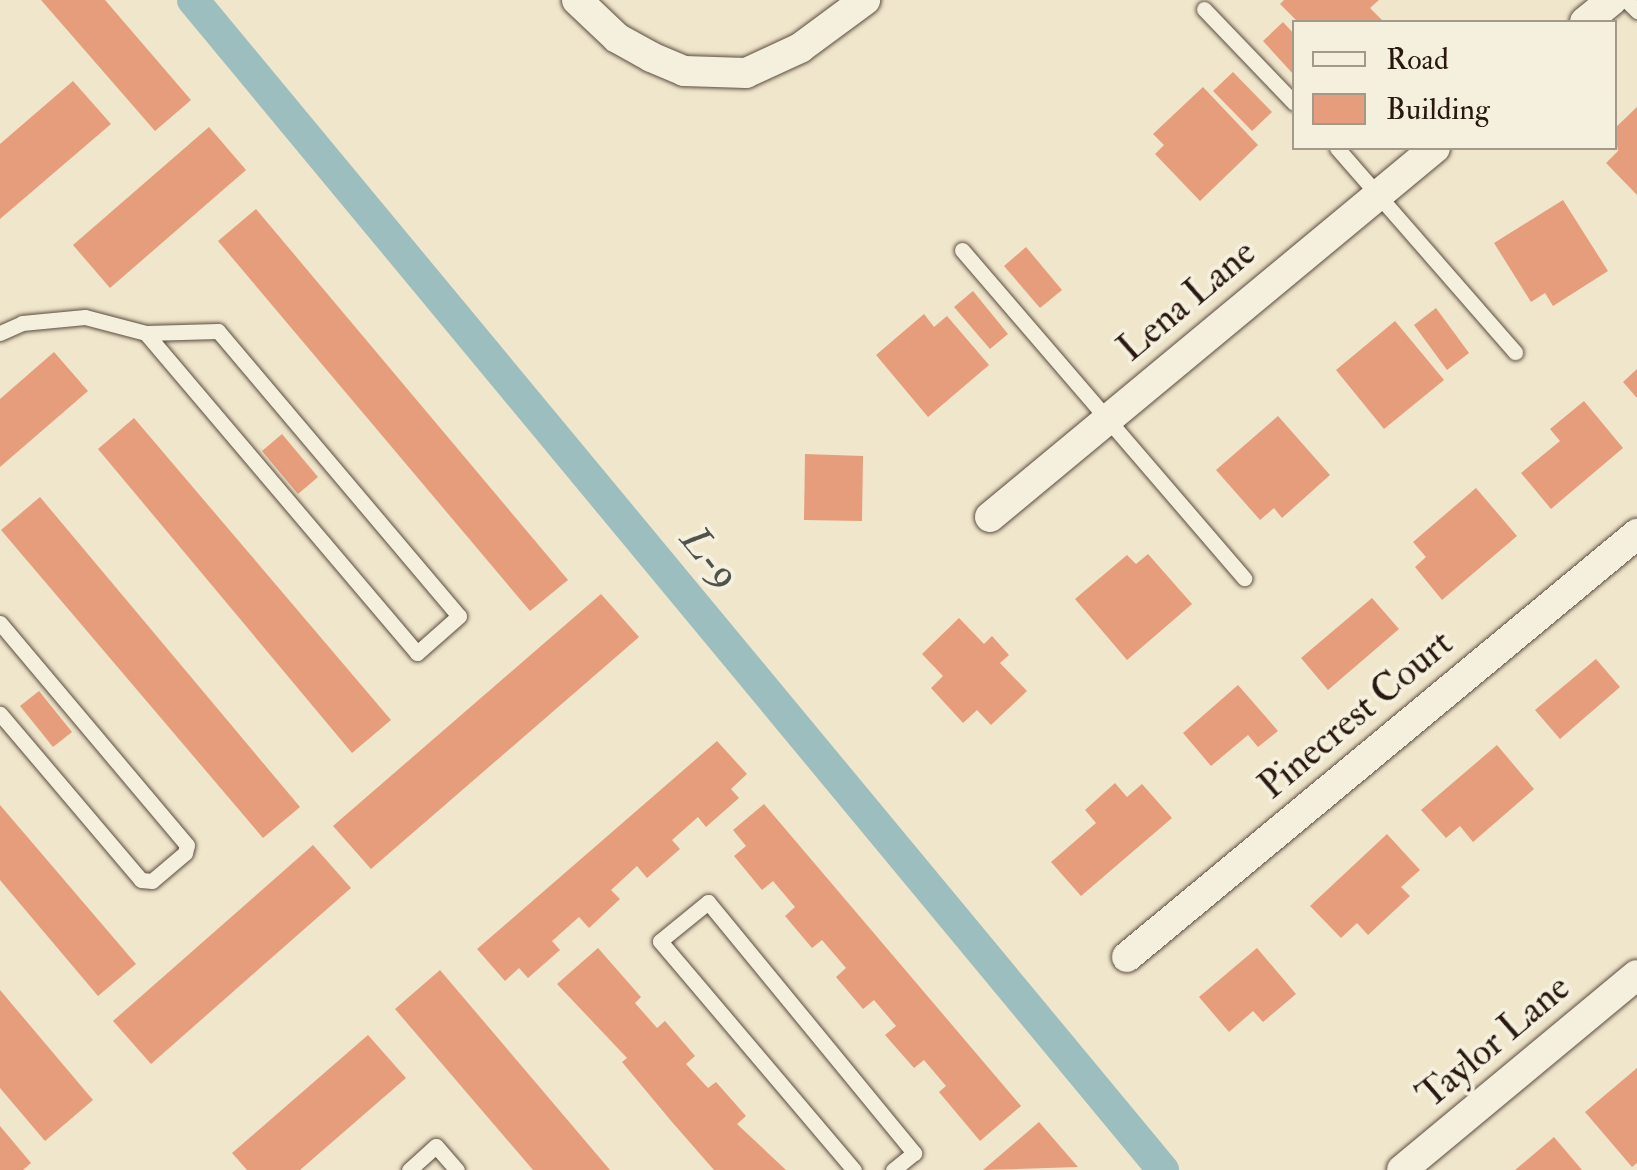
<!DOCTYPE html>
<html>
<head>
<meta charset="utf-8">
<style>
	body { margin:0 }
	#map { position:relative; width:1637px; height:1170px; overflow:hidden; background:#f0e6cc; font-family:"IM FELL Double Pica",serif }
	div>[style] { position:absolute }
	.canal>* { height:32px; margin:-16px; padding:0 16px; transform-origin:16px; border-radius:16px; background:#9cbebe }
	.building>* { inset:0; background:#e69d7c }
	.roads { filter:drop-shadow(0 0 2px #5b4c3e) drop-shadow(0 0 2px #5b4c3e) }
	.service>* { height:15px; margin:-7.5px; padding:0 7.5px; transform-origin:7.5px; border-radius:7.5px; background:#f5efde }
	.minor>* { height:30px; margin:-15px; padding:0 15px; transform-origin:15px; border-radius:15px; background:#f5efde }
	span { translate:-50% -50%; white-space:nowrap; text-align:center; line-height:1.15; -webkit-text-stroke:8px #f5efde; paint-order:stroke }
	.street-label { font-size:38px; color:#29180f }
	.water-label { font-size:40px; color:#51524c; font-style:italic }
	.legend { position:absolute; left:1292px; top:20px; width:325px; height:130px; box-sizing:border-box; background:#f5efde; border:2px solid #a3998b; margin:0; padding:12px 18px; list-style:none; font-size:30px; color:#29180f }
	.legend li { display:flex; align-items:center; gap:20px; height:50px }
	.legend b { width:50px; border:2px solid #a3998b }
</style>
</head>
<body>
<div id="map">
	<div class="canal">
		<div style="left:193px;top:0;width:1520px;rotate:50.34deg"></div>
	</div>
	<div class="building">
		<div style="clip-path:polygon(41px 0,105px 0,191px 100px,155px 131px)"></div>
		<div style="clip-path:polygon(1284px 0,1379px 0,1370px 8px,1384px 22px,1298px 22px,1280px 4px)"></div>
		<div style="clip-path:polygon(1283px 22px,1294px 34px,1294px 75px,1263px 41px)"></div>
		<div style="clip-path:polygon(1233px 72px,1272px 112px,1252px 131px,1213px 91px)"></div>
		<div style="clip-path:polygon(73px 81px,111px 124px,0 219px,0 144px)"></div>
		<div style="clip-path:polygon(1203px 87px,1258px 145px,1200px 201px,1155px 154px,1164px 145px,1153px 134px)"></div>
		<div style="clip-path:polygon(1637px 107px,1637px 195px,1606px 163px,1618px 151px,1614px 129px)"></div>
		<div style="clip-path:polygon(209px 127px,246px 170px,110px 288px,73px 245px)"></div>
		<div style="clip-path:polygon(1563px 200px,1608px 271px,1553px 306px,1545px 293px,1531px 302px,1494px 243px)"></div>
		<div style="clip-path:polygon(256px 209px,568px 580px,530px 611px,218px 241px)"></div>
		<div style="clip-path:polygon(1026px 247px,1062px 290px,1040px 308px,1004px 266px)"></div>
		<div style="clip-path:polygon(973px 291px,1008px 334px,990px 349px,954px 307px)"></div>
		<div style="clip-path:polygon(1436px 308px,1469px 353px,1447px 370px,1414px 325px)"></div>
		<div style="clip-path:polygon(924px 314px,934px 327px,947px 316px,989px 365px,928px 417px,876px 355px)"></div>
		<div style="clip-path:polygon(1395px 321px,1444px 380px,1384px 429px,1336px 370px)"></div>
		<div style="clip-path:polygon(54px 352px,88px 391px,0 467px,0 399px)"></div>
		<div style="clip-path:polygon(1637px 369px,1637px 398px,1623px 382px)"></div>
		<div style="clip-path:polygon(1584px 401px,1623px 448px,1551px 509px,1521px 473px,1560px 441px,1550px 429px)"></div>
		<div style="clip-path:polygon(1278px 416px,1330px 475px,1282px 518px,1274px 508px,1260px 520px,1216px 470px)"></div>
		<div style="clip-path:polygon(134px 418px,391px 720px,352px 753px,98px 449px)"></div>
		<div style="clip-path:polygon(282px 434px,318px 477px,298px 494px,262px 451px)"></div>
		<div style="clip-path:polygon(805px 454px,863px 456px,862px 521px,804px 520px)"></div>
		<div style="clip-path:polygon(1476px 488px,1517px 536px,1442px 600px,1415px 567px,1426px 557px,1413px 542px)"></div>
		<div style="clip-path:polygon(40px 497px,300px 807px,263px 838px,1px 530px)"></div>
		<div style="clip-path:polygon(1148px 554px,1192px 604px,1127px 660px,1075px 599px,1127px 555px,1136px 564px)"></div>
		<div style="clip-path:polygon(601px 594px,639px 637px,371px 869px,333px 826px)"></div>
		<div style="clip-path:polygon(1372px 598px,1399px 629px,1328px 690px,1301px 658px)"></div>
		<div style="clip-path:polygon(959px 618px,984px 644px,992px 636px,1009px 655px,1000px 663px,1027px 691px,991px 725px,977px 710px,963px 723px,931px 688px,943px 676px,922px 654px)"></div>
		<div style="clip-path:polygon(1596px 659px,1620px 687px,1560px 739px,1535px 710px)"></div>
		<div style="clip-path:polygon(1238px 685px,1278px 731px,1258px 747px,1248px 735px,1211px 766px,1183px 733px)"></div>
		<div style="clip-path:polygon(39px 691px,72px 732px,53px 747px,20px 706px)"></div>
		<div style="clip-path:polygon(717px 741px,747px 774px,731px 789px,739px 798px,706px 827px,698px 817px,672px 840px,680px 849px,647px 878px,637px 866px,611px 890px,620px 899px,589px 928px,579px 917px,552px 941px,560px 950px,528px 978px,519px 968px,505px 981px,477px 949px)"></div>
		<div style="clip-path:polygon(1497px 745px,1534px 789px,1473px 842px,1460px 826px,1446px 838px,1421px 810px)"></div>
		<div style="clip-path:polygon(1115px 783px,1127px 797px,1142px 784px,1172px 818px,1081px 896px,1051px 862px,1096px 823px,1085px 810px)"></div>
		<div style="clip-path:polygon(764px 804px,1021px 1106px,980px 1141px,939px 1092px,946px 1086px,924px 1060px,914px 1068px,885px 1035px,896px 1026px,874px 1000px,863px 1009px,836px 977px,846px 968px,822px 940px,812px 948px,785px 916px,795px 907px,773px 881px,762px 890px,734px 856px,746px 846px,733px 830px)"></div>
		<div style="clip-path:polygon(0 805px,136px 964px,98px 996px,0 880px)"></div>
		<div style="clip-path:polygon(1387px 834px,1420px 870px,1401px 887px,1410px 896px,1368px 935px,1357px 923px,1341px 938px,1310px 906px)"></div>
		<div style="clip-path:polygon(313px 845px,351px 888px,151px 1064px,113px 1021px)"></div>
		<div style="clip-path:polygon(598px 948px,641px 997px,635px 1003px,657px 1028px,665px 1021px,695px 1056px,686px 1064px,708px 1088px,716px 1082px,746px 1116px,737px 1124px,786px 1170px,714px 1170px,672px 1122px,622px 1062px,627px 1058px,557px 984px)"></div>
		<div style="clip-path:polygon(1257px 948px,1296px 994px,1263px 1022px,1253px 1011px,1229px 1032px,1199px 997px)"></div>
		<div style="clip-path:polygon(440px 970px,610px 1170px,533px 1170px,395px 1009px)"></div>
		<div style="clip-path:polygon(0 990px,93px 1100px,45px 1141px,0 1088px)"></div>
		<div style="clip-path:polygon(368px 1035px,406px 1078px,300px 1170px,247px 1170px,232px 1153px)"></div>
		<div style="clip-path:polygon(1637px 1068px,1637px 1163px,1632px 1167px,1585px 1112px)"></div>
		<div style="clip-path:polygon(1039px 1122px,1078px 1167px,983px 1170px)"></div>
		<div style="clip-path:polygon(0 1126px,31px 1163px,23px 1170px,0 1170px)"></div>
		<div style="clip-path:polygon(1554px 1137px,1582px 1170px,1515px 1170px)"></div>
	</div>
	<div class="roads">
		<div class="service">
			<div style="left:1626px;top:0;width:16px;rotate:45deg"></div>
			<div style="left:1204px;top:9px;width:130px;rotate:46.2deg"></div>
			<div style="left:1337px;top:148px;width:271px;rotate:48.9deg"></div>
			<div style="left:962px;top:250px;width:433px;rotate:49.3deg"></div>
			<div style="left:0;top:333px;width:24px;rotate:-24deg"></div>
			<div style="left:22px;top:323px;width:63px;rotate:-5.4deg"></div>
			<div style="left:85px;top:317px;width:63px;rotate:14.7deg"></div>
			<div style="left:146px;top:333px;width:72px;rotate:-1.6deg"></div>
			<div style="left:218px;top:331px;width:373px;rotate:49.8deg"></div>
			<div style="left:459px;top:616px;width:56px;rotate:138.6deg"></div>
			<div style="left:417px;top:653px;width:419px;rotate:-130.3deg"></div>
			<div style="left:0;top:623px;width:290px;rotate:49.9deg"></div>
			<div style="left:187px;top:845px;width:8px;rotate:104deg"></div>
			<div style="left:185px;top:853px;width:43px;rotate:139.7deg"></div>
			<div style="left:152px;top:881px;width:11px;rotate:-175deg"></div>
			<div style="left:141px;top:880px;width:218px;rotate:-130.3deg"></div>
			<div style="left:409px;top:1170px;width:36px;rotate:-42deg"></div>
			<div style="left:436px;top:1146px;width:32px;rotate:49deg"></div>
			<div style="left:854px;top:1170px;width:300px;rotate:-130.3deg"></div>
			<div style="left:660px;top:941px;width:62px;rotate:-39.1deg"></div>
			<div style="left:708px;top:902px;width:325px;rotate:50.6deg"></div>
			<div style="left:914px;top:1153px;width:27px;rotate:141deg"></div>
		</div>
		<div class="minor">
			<div style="left:577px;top:0;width:55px;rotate:43.5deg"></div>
			<div style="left:617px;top:38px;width:39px;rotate:29deg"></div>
			<div style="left:651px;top:57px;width:36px;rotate:23deg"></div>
			<div style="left:684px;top:71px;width:62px;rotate:1.8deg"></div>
			<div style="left:746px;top:73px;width:60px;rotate:-24.8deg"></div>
			<div style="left:800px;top:48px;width:81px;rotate:-36.4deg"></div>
			<div style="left:1585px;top:22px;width:35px;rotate:-39deg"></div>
			<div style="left:990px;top:517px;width:578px;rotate:-39.67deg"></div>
			<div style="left:1127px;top:957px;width:663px;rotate:-39.67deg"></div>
			<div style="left:1402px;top:1170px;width:305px;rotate:-39.7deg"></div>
		</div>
	</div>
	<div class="street-label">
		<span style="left:1187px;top:301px;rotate:-40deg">Lena Lane</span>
		<span style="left:1356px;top:715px;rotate:-40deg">Pinecrest Court</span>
		<span style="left:1494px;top:1042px;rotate:-40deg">Taylor Lane</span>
	</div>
	<div class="water-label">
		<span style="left:710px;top:558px;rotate:50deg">L-9</span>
	</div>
	<ul class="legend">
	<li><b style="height:12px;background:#f5efde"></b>Road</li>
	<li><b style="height:28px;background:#e69d7c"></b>Building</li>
	</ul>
</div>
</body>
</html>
